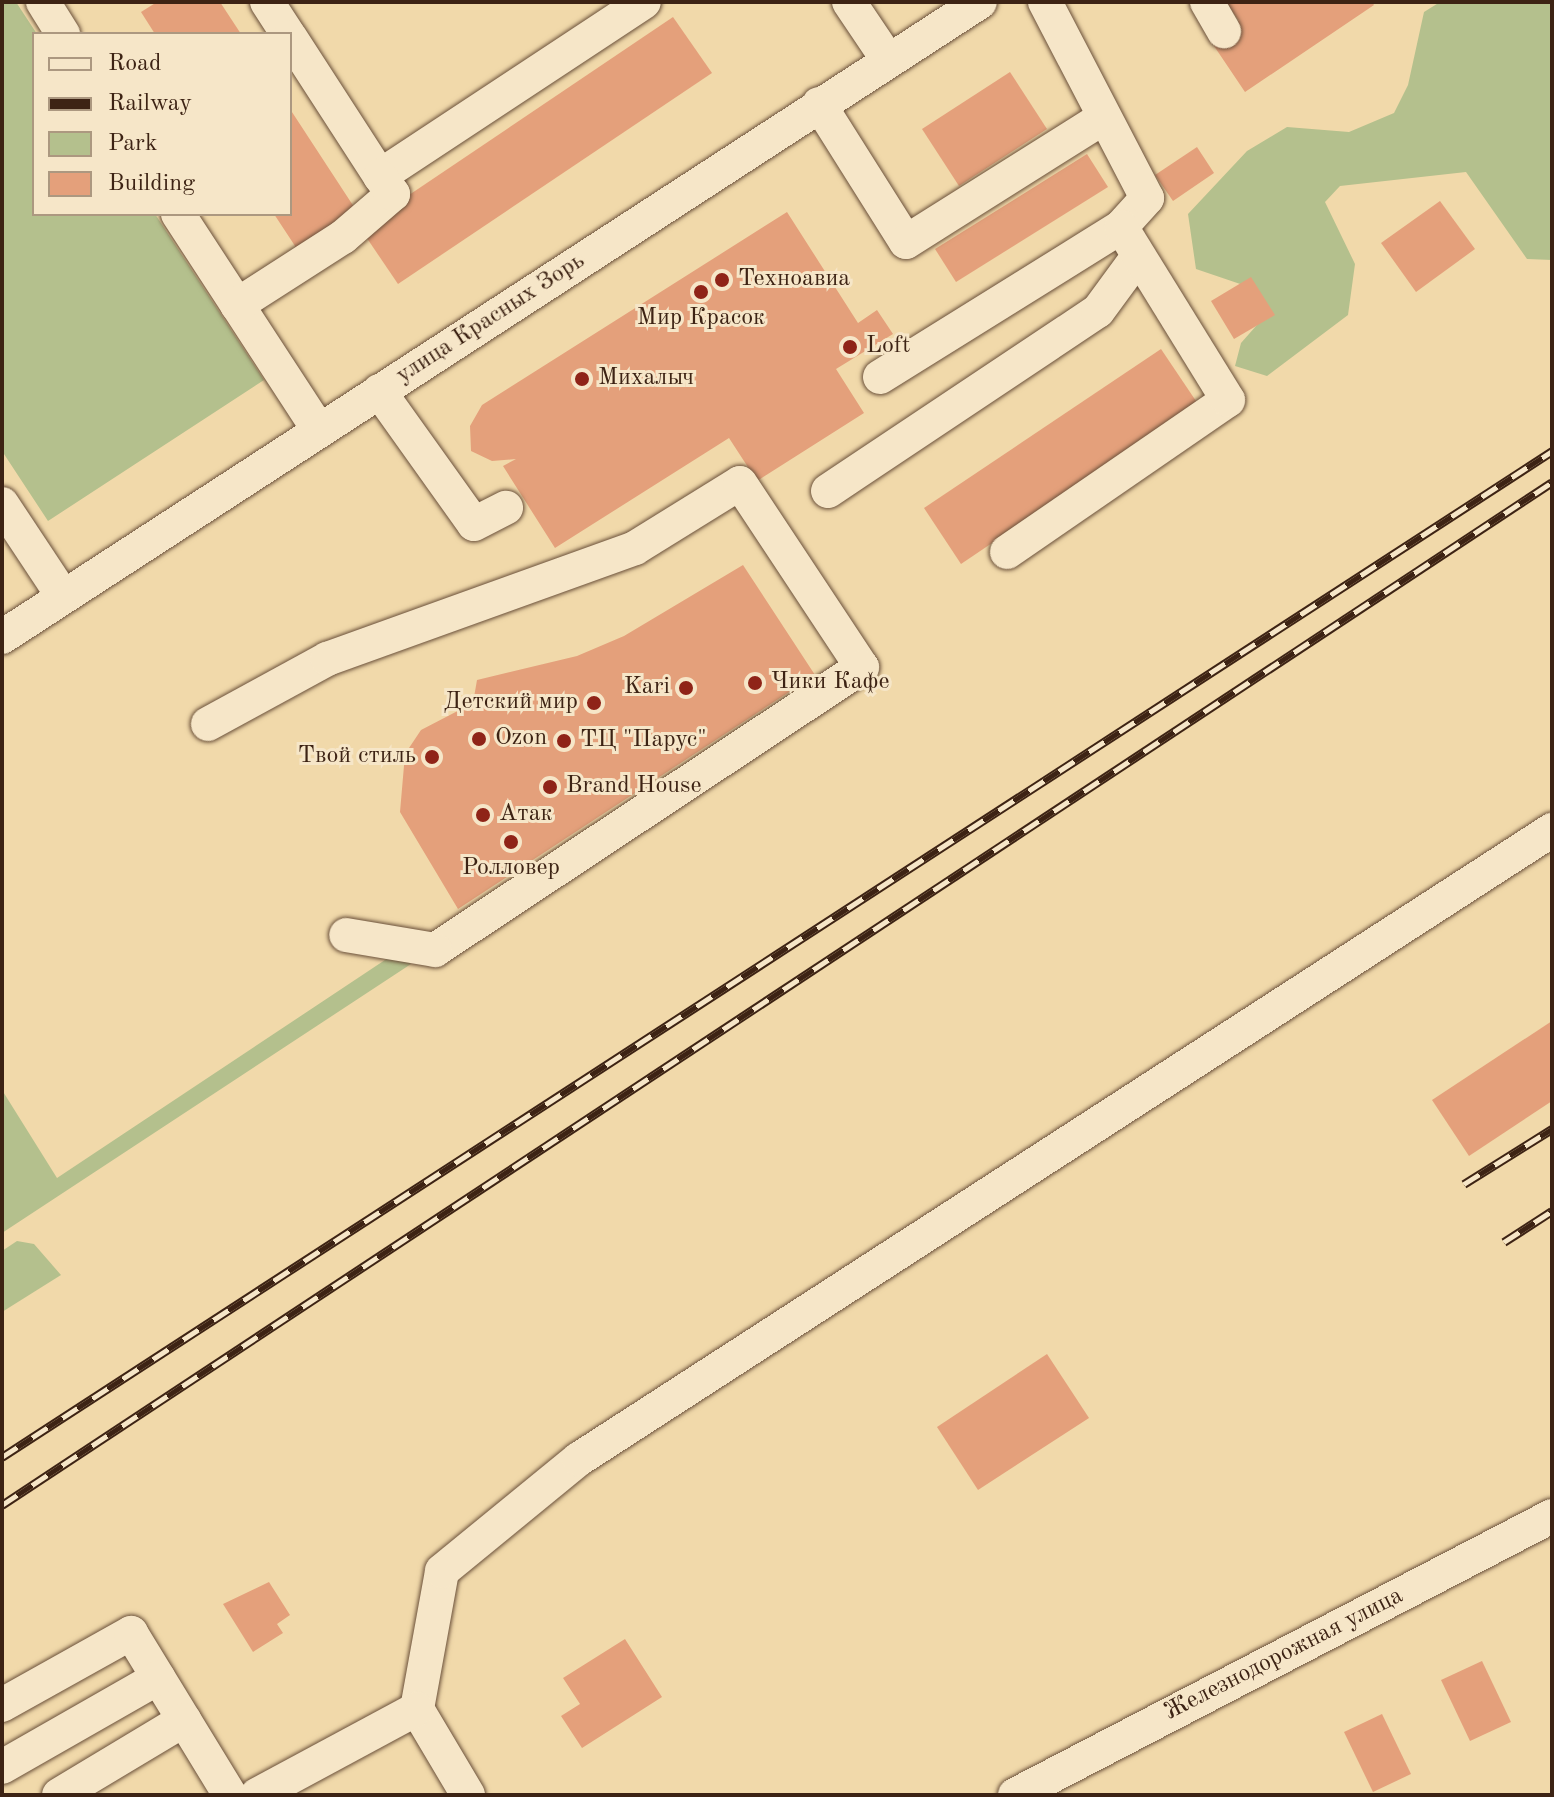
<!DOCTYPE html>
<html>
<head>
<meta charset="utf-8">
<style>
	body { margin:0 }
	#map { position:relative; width:1554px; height:1797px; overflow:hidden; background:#f1d9aa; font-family:"Old Standard TT",serif }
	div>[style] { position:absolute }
	.green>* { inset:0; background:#b4c08d }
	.building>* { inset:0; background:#e4a07b }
	.roads { filter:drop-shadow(0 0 2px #6a503a) drop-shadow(0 0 2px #6a503a) }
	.minor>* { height:34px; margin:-17px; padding:0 17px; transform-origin:17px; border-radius:17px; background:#f6e6c8 }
	.rail>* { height:9px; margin-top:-4.5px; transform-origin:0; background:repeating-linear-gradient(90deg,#f6e6c8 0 18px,#3d2314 0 36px); box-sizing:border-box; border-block:2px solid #3d2314 }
	.dots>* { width:22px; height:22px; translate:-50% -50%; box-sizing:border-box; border:4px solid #f6e6c8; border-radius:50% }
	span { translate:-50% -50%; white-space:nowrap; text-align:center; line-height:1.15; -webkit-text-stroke:6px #f6e6c8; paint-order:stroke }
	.poi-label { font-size:24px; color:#3d2314 }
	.left { translate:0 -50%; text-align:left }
	.right { translate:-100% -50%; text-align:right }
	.street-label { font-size:24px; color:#3d2314 }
	.frame { position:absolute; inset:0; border:4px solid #3d2314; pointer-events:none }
	.legend { position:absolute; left:32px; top:32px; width:260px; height:184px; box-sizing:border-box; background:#f6e6c8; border:2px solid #ac9880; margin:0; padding:10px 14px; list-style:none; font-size:24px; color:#3d2314 }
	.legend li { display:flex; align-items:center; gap:16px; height:40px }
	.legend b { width:40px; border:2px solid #ac9880 }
</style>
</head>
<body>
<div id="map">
	<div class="green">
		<div style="clip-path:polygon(2px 2px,16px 2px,37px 34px,34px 214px,155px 214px,264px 380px,48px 521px,2px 451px)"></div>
		<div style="clip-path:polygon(1440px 2px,1552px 2px,1552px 260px,1527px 259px,1466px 172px,1340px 186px,1325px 202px,1355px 264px,1348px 315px,1267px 376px,1235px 366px,1241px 343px,1264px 317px,1252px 288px,1196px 269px,1188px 214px,1247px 151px,1287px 127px,1349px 132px,1394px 113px,1408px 85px,1424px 12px)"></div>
		<div style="clip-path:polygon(397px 952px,411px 964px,2px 1233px,2px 1090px,57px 1178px)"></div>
		<div style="clip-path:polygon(17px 1241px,34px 1244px,61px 1275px,2px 1312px,2px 1251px)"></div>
	</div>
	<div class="building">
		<div style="clip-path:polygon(157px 2px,220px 2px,241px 34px,155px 34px,141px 12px)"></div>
		<div style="clip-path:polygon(1226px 2px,1372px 2px,1374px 5px,1245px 92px,1210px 40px,1239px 21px)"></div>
		<div style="clip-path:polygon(673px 17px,712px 73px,398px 284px,360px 228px)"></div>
		<div style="clip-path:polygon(1010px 72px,1047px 129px,959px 186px,922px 129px)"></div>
		<div style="clip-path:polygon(290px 109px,356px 210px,297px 249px,274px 214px,290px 214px)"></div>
		<div style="clip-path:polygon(1197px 147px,1214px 173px,1173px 201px,1155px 175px)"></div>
		<div style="clip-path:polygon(1087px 154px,1108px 187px,956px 282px,935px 249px)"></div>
		<div style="clip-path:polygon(1440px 201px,1475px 249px,1416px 292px,1381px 243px)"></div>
		<div style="clip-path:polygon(787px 212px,858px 323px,877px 310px,893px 334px,836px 369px,864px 413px,757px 481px,729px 438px,555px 548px,503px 466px,516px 459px,492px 461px,471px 451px,470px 426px,482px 405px)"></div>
		<div style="clip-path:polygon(1251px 277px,1275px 315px,1234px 339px,1211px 301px)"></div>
		<div style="clip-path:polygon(1161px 349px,1198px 404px,961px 564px,924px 508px)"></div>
		<div style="clip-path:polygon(743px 565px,815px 675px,458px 909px,400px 812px,405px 754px,421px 730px,473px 703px,477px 680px,577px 656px,624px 636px)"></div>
		<div style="clip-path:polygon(1552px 1021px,1552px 1101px,1469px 1156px,1432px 1100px)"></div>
		<div style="clip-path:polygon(1047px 1354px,1089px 1418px,978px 1490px,937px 1427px)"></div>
		<div style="clip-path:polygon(269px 1582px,290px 1615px,277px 1624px,283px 1633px,253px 1652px,223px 1604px)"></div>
		<div style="clip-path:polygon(625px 1639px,662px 1697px,582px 1748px,561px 1716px,580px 1704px,563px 1678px)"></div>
		<div style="clip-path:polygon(1482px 1661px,1511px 1722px,1470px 1741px,1441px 1680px)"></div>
		<div style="clip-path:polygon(1382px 1714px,1411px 1774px,1373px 1792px,1344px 1732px)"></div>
	</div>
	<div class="roads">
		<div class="minor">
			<div style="left:43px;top:2px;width:38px;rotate:58deg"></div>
			<div style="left:267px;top:2px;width:38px;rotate:57deg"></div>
			<div style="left:849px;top:2px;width:70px;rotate:56.1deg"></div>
			<div style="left:1207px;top:2px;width:34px;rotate:60deg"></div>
			<div style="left:290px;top:37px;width:166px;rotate:57.1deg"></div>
			<div style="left:380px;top:176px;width:316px;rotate:-33.4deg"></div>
			<div style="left:819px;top:104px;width:163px;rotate:57.8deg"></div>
			<div style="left:906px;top:242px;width:233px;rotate:-32.2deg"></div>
			<div style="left:178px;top:214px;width:258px;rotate:56.9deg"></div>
			<div style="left:237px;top:305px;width:126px;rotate:-32.7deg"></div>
			<div style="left:343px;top:237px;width:66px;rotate:-40.7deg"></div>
			<div style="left:393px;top:194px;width:22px;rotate:-126deg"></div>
			<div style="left:880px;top:377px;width:284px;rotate:-31.9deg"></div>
			<div style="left:1121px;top:227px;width:39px;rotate:-48deg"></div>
			<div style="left:1147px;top:198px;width:221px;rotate:-117.5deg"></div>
			<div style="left:379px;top:391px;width:163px;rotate:54.5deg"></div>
			<div style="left:474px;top:524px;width:36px;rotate:-27deg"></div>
			<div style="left:828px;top:491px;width:324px;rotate:-33.7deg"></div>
			<div style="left:1098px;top:311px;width:66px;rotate:-53.7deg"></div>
			<div style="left:2px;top:504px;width:110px;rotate:56.5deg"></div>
			<div style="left:1007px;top:552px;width:268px;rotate:-34.5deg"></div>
			<div style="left:1228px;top:400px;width:203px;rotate:-121.7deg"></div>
			<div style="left:2px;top:637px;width:1166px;rotate:-33deg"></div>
			<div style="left:208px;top:724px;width:136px;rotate:-28.6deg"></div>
			<div style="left:327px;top:659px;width:327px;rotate:-19.8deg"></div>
			<div style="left:635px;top:548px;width:123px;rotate:-31.8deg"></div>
			<div style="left:740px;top:483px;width:221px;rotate:56.5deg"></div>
			<div style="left:862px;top:667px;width:512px;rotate:146.47deg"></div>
			<div style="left:435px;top:950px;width:90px;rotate:-170.4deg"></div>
			<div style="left:2px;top:1705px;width:148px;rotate:-29.2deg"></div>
			<div style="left:131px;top:1633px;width:190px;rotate:58.6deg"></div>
			<div style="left:417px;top:1709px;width:140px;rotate:-79.7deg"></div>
			<div style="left:442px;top:1571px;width:177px;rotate:-39.3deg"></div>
			<div style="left:579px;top:1459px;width:1159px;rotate:-32.88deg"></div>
			<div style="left:417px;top:1709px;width:100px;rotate:59.3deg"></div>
			<div style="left:2px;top:1767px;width:180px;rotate:-29.7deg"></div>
			<div style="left:59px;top:1795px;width:146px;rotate:-31deg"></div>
			<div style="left:257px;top:1795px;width:182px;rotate:-28.3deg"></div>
			<div style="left:1015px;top:1795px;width:605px;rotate:-27.45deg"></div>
		</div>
	</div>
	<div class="rail">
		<div style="left:1464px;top:1184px;width:104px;rotate:-32deg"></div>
		<div style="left:1504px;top:1242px;width:57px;rotate:-32.9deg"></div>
		<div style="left:2px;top:1457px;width:1848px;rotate:-32.98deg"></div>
		<div style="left:2px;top:1505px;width:1857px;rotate:-33.42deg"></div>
	</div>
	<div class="dots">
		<div style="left:722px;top:280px;background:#8f2418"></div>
		<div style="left:701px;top:292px;background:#8f2418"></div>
		<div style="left:850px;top:347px;background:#8f2418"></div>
		<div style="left:582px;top:379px;background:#8f2418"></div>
		<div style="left:755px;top:683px;background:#8f2418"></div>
		<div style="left:686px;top:688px;background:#8f2418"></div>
		<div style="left:594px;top:703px;background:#8f2418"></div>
		<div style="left:479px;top:739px;background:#8f2418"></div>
		<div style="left:564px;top:741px;background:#8f2418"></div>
		<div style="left:432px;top:757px;background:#8f2418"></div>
		<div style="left:550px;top:787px;background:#8f2418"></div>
		<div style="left:483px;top:815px;background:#8f2418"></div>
		<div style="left:511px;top:842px;background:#8f2418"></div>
	</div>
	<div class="poi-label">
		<span class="left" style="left:738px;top:280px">Техноавиа</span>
		<span style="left:701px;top:319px">Мир Красок</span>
		<span class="left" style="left:866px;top:347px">Loft</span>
		<span class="left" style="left:598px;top:379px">Михалыч</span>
		<span class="left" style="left:771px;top:683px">Чики Кафе</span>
		<span class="right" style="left:670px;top:688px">Kari</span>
		<span class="right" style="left:578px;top:703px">Детский мир</span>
		<span class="left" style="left:495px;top:739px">Ozon</span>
		<span class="left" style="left:580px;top:741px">ТЦ "Парус"</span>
		<span class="right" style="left:416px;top:757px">Твой стиль</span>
		<span class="left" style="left:566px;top:787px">Brand House</span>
		<span class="left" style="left:499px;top:815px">Атак</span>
		<span style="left:511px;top:869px">Ролловер</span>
	</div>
	<div class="street-label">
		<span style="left:491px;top:319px;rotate:-33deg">улица Красных Зорь</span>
		<span style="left:1284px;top:1655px;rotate:-27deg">Железнодорожная улица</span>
	</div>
	<div class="frame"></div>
	<ul class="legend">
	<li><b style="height:10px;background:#f6e6c8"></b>Road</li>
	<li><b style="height:10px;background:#3d2314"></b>Railway</li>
	<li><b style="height:22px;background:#b4c08d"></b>Park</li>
	<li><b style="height:22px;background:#e4a07b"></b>Building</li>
	</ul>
</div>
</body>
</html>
